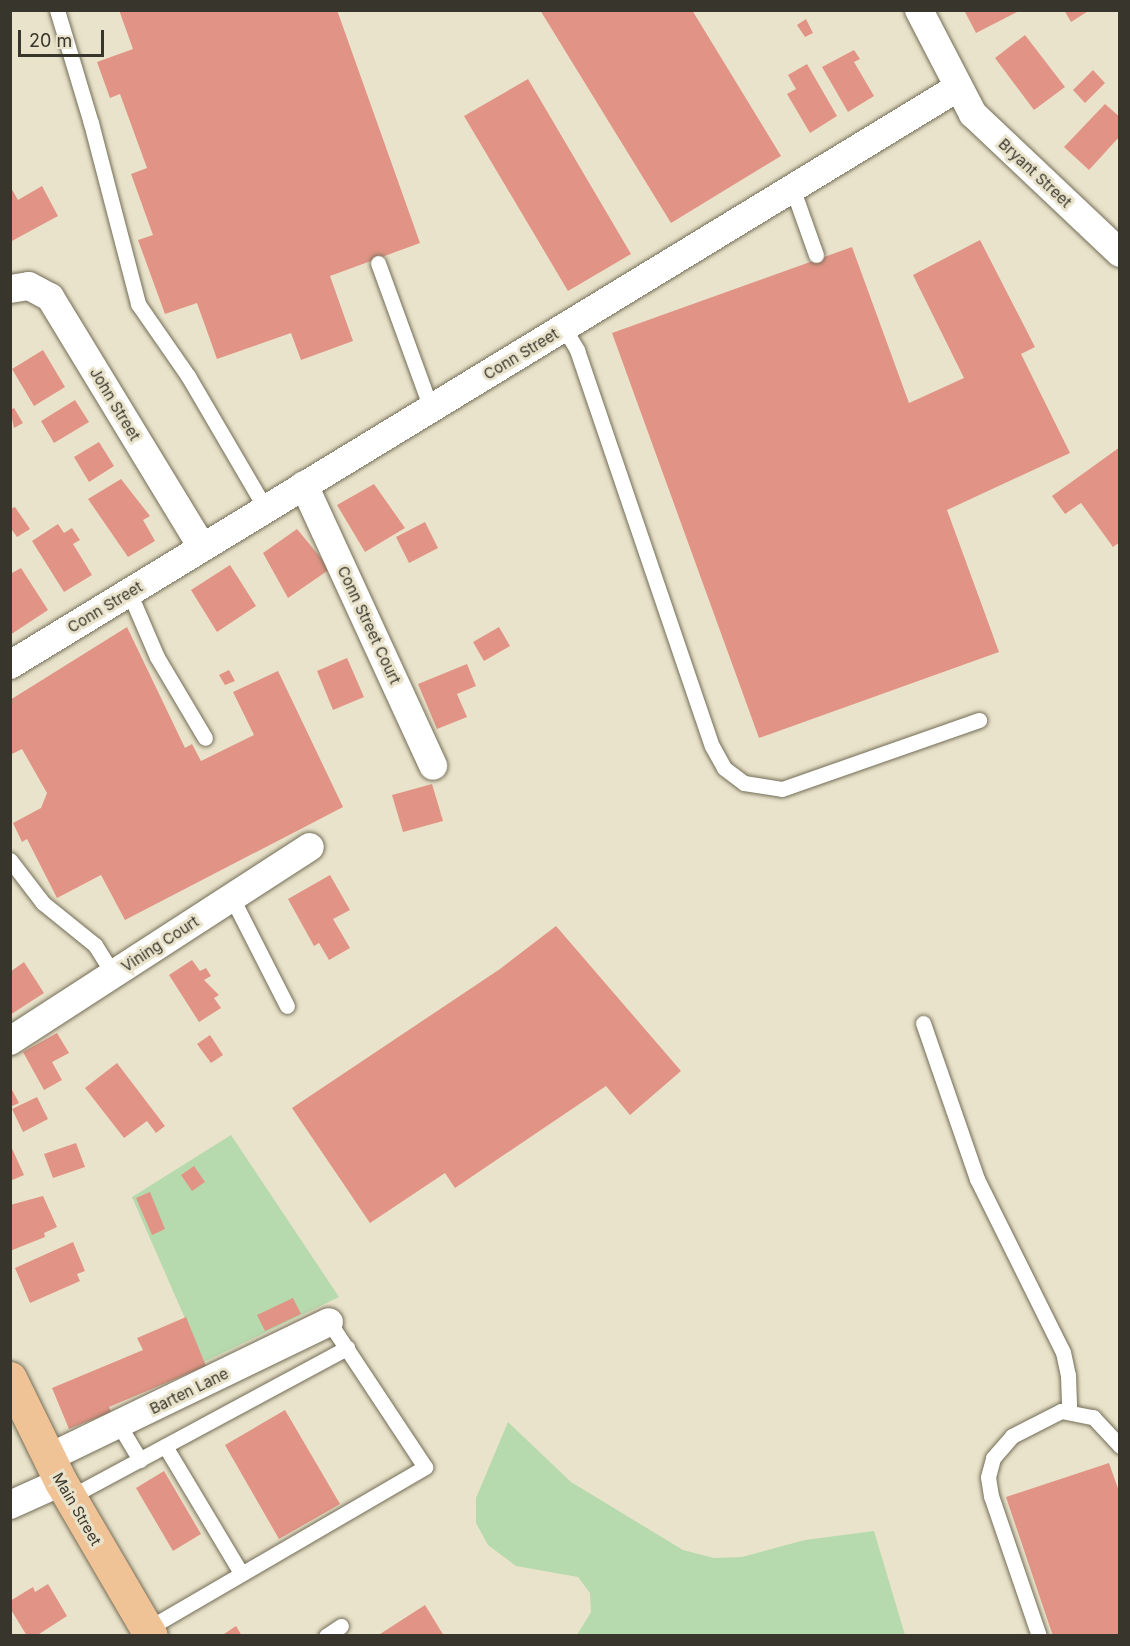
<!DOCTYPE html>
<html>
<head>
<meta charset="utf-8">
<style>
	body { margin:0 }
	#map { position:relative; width:1130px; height:1646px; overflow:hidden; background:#eae3cb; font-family:Inter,sans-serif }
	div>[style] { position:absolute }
	.green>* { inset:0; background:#b6daad }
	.building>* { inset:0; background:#e19485 }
	.roads { filter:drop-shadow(0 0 2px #736d57) drop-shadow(0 0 2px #736d57) }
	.service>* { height:15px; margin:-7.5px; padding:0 7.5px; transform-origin:7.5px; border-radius:7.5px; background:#fff }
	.minor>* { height:28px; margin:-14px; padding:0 14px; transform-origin:14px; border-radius:14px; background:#fff }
	.primary>* { height:33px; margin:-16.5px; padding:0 16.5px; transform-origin:16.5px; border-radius:16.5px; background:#f0c397 }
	span { translate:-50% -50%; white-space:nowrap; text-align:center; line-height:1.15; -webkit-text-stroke:6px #eae3cb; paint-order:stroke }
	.street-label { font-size:15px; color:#38352c }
	.frame { position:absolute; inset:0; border:12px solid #38352c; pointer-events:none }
	.scale { position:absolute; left:18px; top:30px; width:86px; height:27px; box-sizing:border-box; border:3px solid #38352c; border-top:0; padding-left:8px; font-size:18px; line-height:21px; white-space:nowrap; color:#38352c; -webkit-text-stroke:4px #eae3cb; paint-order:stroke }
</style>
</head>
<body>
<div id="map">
	<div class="green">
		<div style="clip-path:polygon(231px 1135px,339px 1297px,204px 1362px,132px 1197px)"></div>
		<div style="clip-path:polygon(508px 1422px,571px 1482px,683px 1550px,714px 1558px,742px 1557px,805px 1540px,874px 1531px,905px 1635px,577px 1635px,591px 1612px,590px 1593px,578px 1577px,516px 1566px,488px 1545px,476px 1523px,476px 1498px)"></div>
	</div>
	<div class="building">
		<div style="clip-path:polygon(119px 10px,337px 10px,420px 243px,330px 276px,353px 341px,301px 360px,291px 333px,217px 359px,197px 303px,165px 314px,138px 240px,153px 235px,131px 174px,147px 168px,120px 94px,110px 98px,97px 62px,133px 49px)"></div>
		<div style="clip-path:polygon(540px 10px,692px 10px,781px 156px,671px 223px)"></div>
		<div style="clip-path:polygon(964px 10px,1021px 10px,976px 33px)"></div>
		<div style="clip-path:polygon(1064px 10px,1090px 10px,1071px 22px)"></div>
		<div style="clip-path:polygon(806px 19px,813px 33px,805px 37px,797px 25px)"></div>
		<div style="clip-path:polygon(1025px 35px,1065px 87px,1034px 110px,995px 58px)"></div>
		<div style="clip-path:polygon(854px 50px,860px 59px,854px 62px,874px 96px,848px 112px,822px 67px)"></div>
		<div style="clip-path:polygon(807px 64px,837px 116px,810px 133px,787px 94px,796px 89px,788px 75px)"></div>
		<div style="clip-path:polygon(1093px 70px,1105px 83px,1085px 103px,1073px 90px)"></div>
		<div style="clip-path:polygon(528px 79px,631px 254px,568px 291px,464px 116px)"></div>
		<div style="clip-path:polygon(1105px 104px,1120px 117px,1120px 136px,1089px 170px,1064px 147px)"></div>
		<div style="clip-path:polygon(10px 186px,18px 200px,42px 186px,58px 216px,10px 242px)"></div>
		<div style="clip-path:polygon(980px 240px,1035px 347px,1021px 354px,1070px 453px,947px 510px,999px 652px,759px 738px,612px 333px,852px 247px,909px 403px,964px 378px,913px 275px)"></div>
		<div style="clip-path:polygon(43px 350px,65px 387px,34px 406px,12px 369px)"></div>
		<div style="clip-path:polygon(75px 400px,89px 422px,54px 443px,41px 421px)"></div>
		<div style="clip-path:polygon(14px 408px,23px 423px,14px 428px,10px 410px)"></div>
		<div style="clip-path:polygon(99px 442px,114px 466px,89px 482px,74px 457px)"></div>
		<div style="clip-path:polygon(1120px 447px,1120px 542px,1113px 547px,1081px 503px,1065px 514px,1052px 496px)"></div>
		<div style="clip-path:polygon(121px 479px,150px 516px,143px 520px,155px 541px,128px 557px,88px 499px)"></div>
		<div style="clip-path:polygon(374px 484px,405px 528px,365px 552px,337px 505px)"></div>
		<div style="clip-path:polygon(15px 507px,30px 529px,17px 537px,10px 527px,10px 509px)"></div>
		<div style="clip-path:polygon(425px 522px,438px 548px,409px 563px,396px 537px)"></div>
		<div style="clip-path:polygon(58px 524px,64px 533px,72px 528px,80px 540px,73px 544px,92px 575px,64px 592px,32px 541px)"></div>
		<div style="clip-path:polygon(297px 529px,330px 569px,288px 598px,263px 553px)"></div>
		<div style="clip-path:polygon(230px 565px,256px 606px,217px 632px,191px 590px)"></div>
		<div style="clip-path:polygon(21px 568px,48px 610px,10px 635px,10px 574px)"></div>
		<div style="clip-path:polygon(127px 627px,185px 748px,192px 744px,201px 761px,254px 735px,233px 692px,278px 671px,343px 807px,125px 920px,101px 875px,57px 898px,27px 839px,22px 842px,13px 823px,41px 808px,47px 793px,22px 749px,10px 755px,10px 700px)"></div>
		<div style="clip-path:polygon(499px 627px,510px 646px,484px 661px,473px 642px)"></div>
		<div style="clip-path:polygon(347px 658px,364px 697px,333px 710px,317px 671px)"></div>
		<div style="clip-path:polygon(467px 664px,476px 686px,457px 694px,467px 717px,437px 729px,418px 684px)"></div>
		<div style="clip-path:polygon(229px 670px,235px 681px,225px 685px,219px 675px)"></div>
		<div style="clip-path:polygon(432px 784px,443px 821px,403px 832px,392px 795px)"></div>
		<div style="clip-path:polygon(330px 875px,350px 910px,333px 919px,350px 948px,329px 960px,319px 943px,314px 946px,288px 899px)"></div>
		<div style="clip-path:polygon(556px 926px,681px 1071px,630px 1115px,606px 1086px,455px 1188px,445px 1173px,370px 1223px,292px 1108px,500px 969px)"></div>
		<div style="clip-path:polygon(192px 960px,200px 971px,206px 968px,211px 976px,204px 980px,219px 995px,214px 998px,221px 1008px,199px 1022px,169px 975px)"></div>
		<div style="clip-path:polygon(24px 962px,44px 993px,10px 1015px,10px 972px)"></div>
		<div style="clip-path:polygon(57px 1033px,69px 1053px,52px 1062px,62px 1080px,44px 1090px,23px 1052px)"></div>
		<div style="clip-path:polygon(210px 1035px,223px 1055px,211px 1063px,197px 1044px)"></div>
		<div style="clip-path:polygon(117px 1063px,165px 1126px,156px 1133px,147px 1121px,124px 1138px,85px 1088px)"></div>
		<div style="clip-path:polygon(10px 1086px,19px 1103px,10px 1107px)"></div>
		<div style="clip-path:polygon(37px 1097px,48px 1119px,23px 1132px,12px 1109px)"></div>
		<div style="clip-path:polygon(76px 1143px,85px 1167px,53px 1178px,44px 1154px)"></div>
		<div style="clip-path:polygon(10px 1144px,24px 1175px,10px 1181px)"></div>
		<div style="clip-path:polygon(194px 1166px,205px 1182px,192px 1191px,181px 1175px)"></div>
		<div style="clip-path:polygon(150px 1192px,165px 1229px,152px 1235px,136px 1198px)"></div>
		<div style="clip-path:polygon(43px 1196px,57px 1227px,44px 1233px,45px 1237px,10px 1251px,10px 1205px)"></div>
		<div style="clip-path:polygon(73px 1242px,85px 1271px,77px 1274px,80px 1281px,30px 1303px,15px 1268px)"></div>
		<div style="clip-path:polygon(293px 1298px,301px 1314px,265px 1331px,257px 1315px)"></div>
		<div style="clip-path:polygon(186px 1317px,206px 1366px,109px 1407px,111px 1412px,69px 1429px,52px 1388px,143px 1350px,137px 1338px)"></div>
		<div style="clip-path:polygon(285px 1410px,340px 1504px,279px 1539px,225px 1445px)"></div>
		<div style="clip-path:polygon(1109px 1463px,1120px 1494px,1120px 1636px,1053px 1636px,1006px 1497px)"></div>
		<div style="clip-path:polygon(164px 1471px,201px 1534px,173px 1551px,136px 1488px)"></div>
		<div style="clip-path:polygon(48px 1584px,67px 1616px,36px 1636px,27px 1636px,10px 1608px,10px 1601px,33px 1587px,35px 1592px)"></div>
		<div style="clip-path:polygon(425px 1605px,444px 1636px,377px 1636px)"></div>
		<div style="clip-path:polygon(236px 1626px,242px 1636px,221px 1636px)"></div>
	</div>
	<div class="roads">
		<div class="service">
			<div style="left:57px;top:10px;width:118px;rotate:73.3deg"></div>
			<div style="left:91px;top:123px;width:187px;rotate:75.4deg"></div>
			<div style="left:138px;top:304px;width:88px;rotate:55.2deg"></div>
			<div style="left:188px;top:376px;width:153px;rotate:59.7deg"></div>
			<div style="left:793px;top:190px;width:69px;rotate:70.5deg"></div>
			<div style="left:378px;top:263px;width:155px;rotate:70deg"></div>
			<div style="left:564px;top:328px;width:26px;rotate:59deg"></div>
			<div style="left:577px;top:350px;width:418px;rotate:71.2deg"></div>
			<div style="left:712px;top:746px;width:25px;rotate:61deg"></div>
			<div style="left:724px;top:768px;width:25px;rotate:37deg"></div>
			<div style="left:744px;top:783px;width:38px;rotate:9deg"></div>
			<div style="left:782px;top:789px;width:209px;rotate:-19.3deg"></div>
			<div style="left:129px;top:592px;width:71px;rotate:66.7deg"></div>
			<div style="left:157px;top:657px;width:94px;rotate:59.3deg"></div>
			<div style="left:10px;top:860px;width:54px;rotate:52.5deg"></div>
			<div style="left:43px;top:903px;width:67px;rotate:38.9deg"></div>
			<div style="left:95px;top:945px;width:34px;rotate:58deg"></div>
			<div style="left:232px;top:898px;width:121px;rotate:63deg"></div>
			<div style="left:923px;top:1023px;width:165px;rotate:70.9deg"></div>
			<div style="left:977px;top:1179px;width:193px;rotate:63.6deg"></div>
			<div style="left:1063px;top:1352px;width:24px;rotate:78deg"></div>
			<div style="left:1068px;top:1375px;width:36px;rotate:88deg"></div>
			<div style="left:119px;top:1425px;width:41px;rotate:59deg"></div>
			<div style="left:165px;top:1446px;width:148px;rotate:59.1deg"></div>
			<div style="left:70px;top:1497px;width:315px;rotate:-28.3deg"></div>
			<div style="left:147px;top:1629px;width:322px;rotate:-30.2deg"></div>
			<div style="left:425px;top:1467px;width:174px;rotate:-123.5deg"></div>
			<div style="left:326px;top:1636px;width:18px;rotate:-34deg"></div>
			<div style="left:1039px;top:1636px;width:148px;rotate:-108.9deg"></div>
			<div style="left:991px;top:1496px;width:19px;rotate:-99deg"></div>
			<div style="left:988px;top:1477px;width:20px;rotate:-75deg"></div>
			<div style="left:993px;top:1458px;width:29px;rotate:-49deg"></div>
			<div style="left:1012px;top:1436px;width:55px;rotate:-27deg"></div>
			<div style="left:1061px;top:1411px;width:33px;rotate:11deg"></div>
			<div style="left:1093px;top:1417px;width:40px;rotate:47deg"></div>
		</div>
		<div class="minor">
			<div style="left:919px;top:10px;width:117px;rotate:62.6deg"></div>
			<div style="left:973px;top:114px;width:202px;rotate:43.4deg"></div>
			<div style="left:10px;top:289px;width:19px;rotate:-9deg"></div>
			<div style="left:29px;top:286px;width:24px;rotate:28deg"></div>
			<div style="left:50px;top:297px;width:293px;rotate:58.7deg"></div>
			<div style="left:304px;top:485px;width:309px;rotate:65.3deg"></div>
			<div style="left:10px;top:665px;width:1109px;rotate:-31.35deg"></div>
			<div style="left:10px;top:1041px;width:357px;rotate:-32.9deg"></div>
			<div style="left:48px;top:1458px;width:312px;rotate:-25.8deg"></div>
			<div style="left:10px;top:1505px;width:56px;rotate:-24.3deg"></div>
		</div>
		<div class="primary">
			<div style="left:10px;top:1378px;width:116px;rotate:63.9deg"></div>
			<div style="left:61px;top:1482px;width:178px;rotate:59.7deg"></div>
		</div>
	</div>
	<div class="street-label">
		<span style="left:1035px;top:173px;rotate:43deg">Bryant Street</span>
		<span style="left:521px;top:354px;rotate:-31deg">Conn Street</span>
		<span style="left:115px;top:404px;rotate:59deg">John Street</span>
		<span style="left:105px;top:607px;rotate:-31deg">Conn Street</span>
		<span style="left:369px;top:625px;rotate:65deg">Conn Street Court</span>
		<span style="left:160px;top:944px;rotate:-33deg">Vining Court</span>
		<span style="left:189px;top:1391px;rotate:-26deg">Barten Lane</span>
		<span style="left:77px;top:1509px;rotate:60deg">Main Street</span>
	</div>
	<div class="frame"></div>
	<div class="scale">20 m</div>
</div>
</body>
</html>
